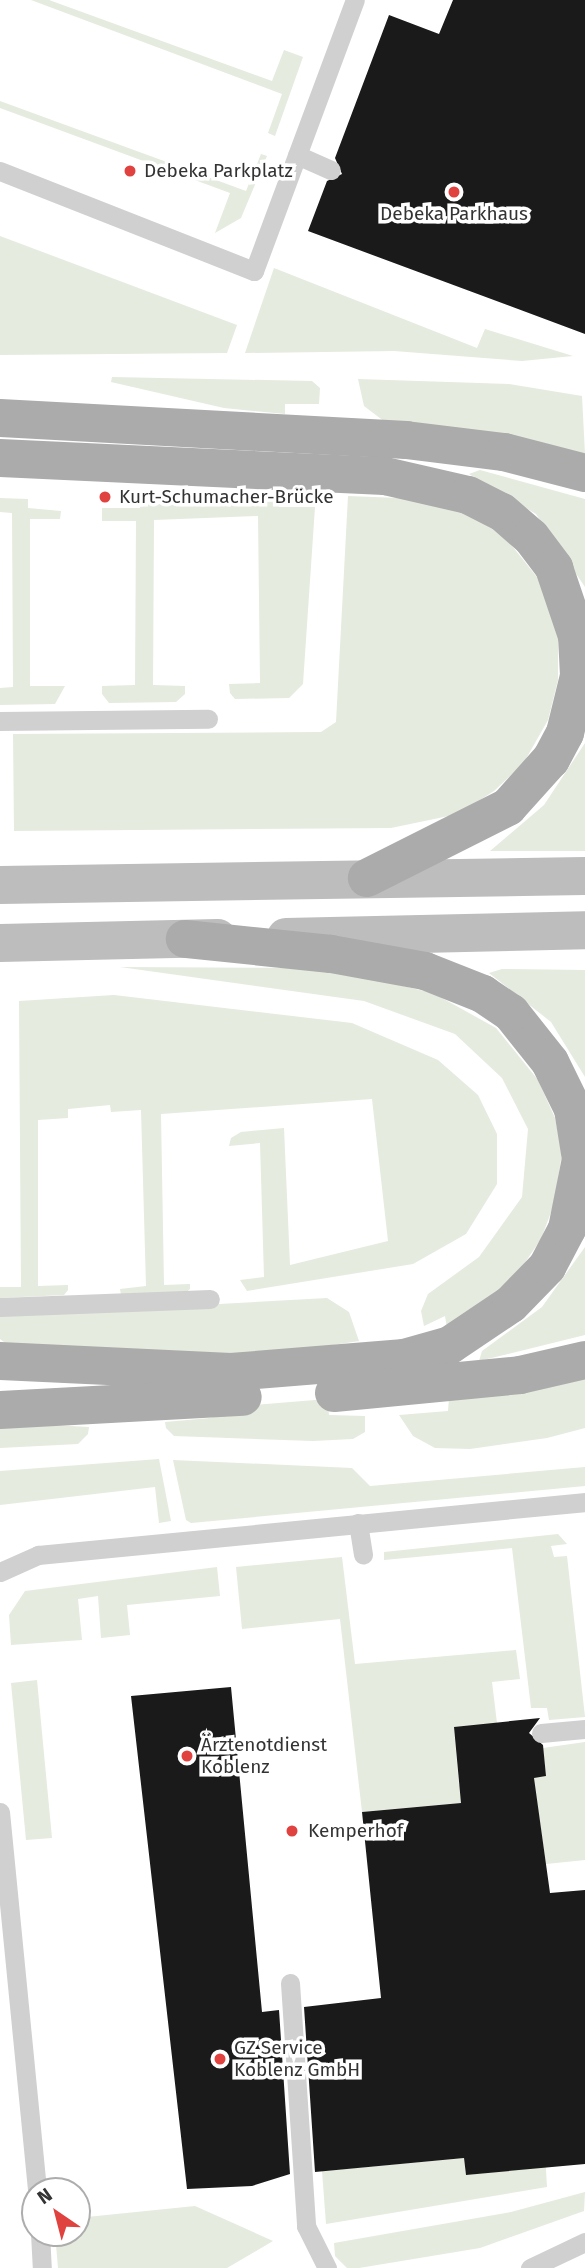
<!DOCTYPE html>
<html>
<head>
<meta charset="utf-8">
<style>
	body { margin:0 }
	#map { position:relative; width:585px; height:2268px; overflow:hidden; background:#fff; font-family:"Fira Sans",sans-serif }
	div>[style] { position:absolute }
	.green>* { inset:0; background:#e5ebdf }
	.building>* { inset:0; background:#1a1a1a }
	.lane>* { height:19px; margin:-9.5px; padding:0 9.5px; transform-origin:9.5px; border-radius:9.5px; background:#d0d0d0 }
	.secondary>* { height:38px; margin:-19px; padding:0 19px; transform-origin:19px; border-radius:19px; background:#bdbdbd }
	.primary>* { height:38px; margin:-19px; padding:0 19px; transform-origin:19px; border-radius:19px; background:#ababab }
	.dots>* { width:19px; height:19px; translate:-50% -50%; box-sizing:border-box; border:4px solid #fff; border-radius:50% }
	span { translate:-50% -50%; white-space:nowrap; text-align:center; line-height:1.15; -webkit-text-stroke:7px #fff; paint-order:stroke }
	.poi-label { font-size:19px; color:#333 }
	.left { translate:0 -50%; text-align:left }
	.north { position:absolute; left:21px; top:2177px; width:70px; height:70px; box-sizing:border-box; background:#fff; border:2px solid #adadad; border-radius:50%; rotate:325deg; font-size:19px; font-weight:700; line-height:28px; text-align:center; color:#333 }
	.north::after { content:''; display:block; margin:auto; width:24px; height:32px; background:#e0423f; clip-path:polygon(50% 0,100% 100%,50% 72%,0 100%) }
</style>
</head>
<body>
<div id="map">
	<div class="green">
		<div style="clip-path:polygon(31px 0,49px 0,272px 81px,284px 50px,303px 57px,275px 136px,268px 133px,282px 94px)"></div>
		<div style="clip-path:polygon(0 101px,246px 191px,261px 154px,267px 156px,241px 218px,215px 233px,230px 193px,0 108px)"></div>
		<div style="clip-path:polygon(0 236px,237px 325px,227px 353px,0 355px)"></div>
		<div style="clip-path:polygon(274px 268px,477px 348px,485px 329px,573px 356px,522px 361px,394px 351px,245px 353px)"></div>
		<div style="clip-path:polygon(112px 377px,312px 381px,320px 388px,319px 404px,285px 404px,285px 414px,224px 408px,111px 382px)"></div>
		<div style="clip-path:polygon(358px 379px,509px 384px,582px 396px,585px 454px,488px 433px,389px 425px,364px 406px)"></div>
		<div style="clip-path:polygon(480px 470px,585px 499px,585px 587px,536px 514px,469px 474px)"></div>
		<div style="clip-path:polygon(348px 496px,399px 498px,464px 511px,505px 537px,540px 581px,558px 630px,558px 680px,548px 720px,523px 764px,494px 791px,458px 814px,391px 828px,14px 831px,13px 734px,321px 732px,336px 722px)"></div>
		<div style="clip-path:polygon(0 498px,28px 499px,28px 508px,61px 511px,60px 519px,30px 519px,30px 686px,65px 686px,55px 704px,0 705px,0 688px,13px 687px,12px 513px,0 512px)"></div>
		<div style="clip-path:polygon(183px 498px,278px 498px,279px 507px,315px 507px,303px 684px,289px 698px,235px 699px,230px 693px,229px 684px,260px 683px,258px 516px,154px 520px,153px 685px,185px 686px,185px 694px,176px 702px,109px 703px,102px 694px,102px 686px,135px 685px,136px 521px,102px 521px,102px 508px,140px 508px,141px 500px)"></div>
		<div style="clip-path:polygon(585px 743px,585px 851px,490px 851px,544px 805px)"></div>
		<div style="clip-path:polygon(120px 967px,325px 968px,433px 993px,496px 1028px,538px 1080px,555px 1118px,562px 1153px,554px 1204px,541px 1239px,511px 1283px,447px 1328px,445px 1316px,424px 1326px,421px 1311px,428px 1294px,479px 1257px,522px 1197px,528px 1129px,502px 1078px,455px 1034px,364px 1001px)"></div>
		<div style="clip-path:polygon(502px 969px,585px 970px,585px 1077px,551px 1022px,489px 973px)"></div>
		<div style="clip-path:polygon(114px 995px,352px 1023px,438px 1060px,478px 1095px,497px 1134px,497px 1184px,466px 1234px,413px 1264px,247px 1291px,240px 1280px,264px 1277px,260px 1143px,229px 1146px,231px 1138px,241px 1132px,284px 1128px,290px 1265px,388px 1241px,372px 1099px,161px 1114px,164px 1285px,190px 1284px,190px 1289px,183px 1295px,121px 1295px,120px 1289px,146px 1286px,141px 1110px,111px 1112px,110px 1105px,68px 1109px,68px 1118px,38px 1120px,38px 1286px,68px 1285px,68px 1290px,64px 1295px,0 1298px,0 1287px,21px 1287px,19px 1001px)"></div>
		<div style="clip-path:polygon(585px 1247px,585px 1335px,479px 1361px,482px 1351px,542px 1307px)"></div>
		<div style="clip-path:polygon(327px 1298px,349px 1312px,359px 1341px,326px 1346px,325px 1357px,12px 1348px,0 1339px,0 1316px)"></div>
		<div style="clip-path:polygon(585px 1378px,585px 1428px,547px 1438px,470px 1449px,435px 1448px,413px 1436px,399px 1415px,448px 1411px,449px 1398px)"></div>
		<div style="clip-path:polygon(327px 1399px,329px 1415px,365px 1416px,365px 1432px,353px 1439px,313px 1441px,174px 1436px,166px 1428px,165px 1422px,210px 1418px,253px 1405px)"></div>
		<div style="clip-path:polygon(0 1422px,89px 1427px,88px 1434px,78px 1444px,0 1448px)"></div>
		<div style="clip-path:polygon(159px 1459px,171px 1521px,159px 1523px,155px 1487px,0 1505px,0 1471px)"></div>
		<div style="clip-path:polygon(173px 1460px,352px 1468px,370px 1486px,585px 1467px,585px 1486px,191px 1523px,186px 1520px)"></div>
		<div style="clip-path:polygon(558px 1534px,567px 1544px,551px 1546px,554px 1557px,567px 1556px,585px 1717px,549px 1720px,547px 1708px,531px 1708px,512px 1548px,384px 1560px,384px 1552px)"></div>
		<div style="clip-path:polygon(342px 1557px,355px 1664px,516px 1650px,520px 1679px,492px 1682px,497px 1723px,454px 1728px,459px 1785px,546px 1776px,543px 1748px,585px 1742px,585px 1860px,546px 1864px,536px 1796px,362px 1812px,340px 1619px,242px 1629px,236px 1567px)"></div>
		<div style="clip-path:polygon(217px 1567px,220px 1596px,127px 1605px,130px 1635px,101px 1638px,98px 1596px,78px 1599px,82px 1640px,11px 1645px,9px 1615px,25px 1591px)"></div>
		<div style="clip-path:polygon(37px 1680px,52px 1838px,26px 1840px,11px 1683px)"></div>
		<div style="clip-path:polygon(545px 2153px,547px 2187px,326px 2224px,322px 2171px,464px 2158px,466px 2175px,524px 2169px)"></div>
		<div style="clip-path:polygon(585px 2192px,584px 2211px,480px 2248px,359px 2268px,347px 2268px,335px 2256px,334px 2243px,511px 2212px)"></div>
		<div style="clip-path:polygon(195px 2206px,273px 2241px,227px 2268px,58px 2268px,55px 2233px,77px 2233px,77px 2218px)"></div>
	</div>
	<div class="building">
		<div style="clip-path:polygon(453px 0,585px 0,585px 334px,308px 231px,327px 181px,342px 174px,335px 158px,389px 15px,439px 34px)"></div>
		<div style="clip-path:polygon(231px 1687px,262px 2012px,279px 2010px,290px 2174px,252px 2186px,187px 2189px,131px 1696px)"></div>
		<div style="clip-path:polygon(540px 1718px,529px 1733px,543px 1745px,546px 1776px,534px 1778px,550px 1893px,585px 1890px,585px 2164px,466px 2175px,464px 2158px,315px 2172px,304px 2007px,381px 1998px,362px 1812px,461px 1803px,454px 1727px)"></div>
	</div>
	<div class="lane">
		<div style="left:297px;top:155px;width:37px;rotate:24deg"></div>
		<div style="left:0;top:171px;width:273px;rotate:21.5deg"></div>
		<div style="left:254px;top:271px;width:289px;rotate:-69.6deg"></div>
		<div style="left:0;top:721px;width:208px;rotate:-0.6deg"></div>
		<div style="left:0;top:1307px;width:210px;rotate:-2.2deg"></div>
		<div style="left:358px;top:1523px;width:32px;rotate:81deg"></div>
		<div style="left:0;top:1572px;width:42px;rotate:-24.1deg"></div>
		<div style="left:38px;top:1555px;width:550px;rotate:-5.53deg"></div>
		<div style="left:541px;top:1733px;width:44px;rotate:-5.2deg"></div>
		<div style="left:0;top:1812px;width:381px;rotate:84.4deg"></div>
		<div style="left:290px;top:1983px;width:244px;rotate:86.2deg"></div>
		<div style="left:306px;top:2226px;width:47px;rotate:63.4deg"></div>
		<div style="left:40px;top:2233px;width:35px;rotate:87deg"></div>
		<div style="left:530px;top:2268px;width:61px;rotate:-25.3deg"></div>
	</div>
	<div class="secondary">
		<div style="left:0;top:885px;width:585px;rotate:-0.88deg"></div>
		<div style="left:286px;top:937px;width:299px;rotate:-1.3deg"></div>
		<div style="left:0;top:943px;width:218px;rotate:-1.3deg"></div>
	</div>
	<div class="primary">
		<div style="left:0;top:418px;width:407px;rotate:3.1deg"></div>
		<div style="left:406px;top:440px;width:99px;rotate:7deg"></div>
		<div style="left:504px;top:452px;width:84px;rotate:14.5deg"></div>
		<div style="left:0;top:458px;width:385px;rotate:2.7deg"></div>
		<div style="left:385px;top:476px;width:85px;rotate:12.9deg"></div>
		<div style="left:468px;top:495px;width:38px;rotate:27deg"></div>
		<div style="left:502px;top:512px;width:38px;rotate:41deg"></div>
		<div style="left:531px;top:537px;width:39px;rotate:53deg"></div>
		<div style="left:554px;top:568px;width:72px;rotate:71.3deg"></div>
		<div style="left:577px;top:636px;width:40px;rotate:87.1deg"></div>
		<div style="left:579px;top:676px;width:59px;rotate:103.8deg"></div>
		<div style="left:565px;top:733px;width:30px;rotate:118deg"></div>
		<div style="left:551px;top:759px;width:64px;rotate:131.9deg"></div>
		<div style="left:508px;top:807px;width:158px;rotate:153.3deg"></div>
		<div style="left:0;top:1361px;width:231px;rotate:2.7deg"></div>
		<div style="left:231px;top:1372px;width:174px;rotate:-4.6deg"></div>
		<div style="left:404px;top:1358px;width:48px;rotate:-15.8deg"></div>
		<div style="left:450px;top:1345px;width:73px;rotate:-33.9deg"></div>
		<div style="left:511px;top:1304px;width:52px;rotate:-45.8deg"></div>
		<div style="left:547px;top:1267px;width:43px;rotate:-62.2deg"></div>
		<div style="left:567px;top:1229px;width:71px;rotate:-78.7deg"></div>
		<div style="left:581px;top:1159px;width:51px;rotate:-99.1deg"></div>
		<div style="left:573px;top:1109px;width:52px;rotate:-116.1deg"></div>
		<div style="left:550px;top:1062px;width:63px;rotate:-128.5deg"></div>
		<div style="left:511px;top:1013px;width:34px;rotate:-146deg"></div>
		<div style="left:483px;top:994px;width:62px;rotate:-158.4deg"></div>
		<div style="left:425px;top:971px;width:96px;rotate:-169.7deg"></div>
		<div style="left:331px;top:954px;width:147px;rotate:-174.1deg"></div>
		<div style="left:334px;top:1393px;width:187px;rotate:-5.5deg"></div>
		<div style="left:520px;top:1375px;width:67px;rotate:-13deg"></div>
		<div style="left:0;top:1410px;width:243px;rotate:-3.1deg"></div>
	</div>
	<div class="dots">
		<div style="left:130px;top:171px;background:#e0423f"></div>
		<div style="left:454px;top:192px;background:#e0423f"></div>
		<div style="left:105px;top:497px;background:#e0423f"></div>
		<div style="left:187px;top:1756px;background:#e0423f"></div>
		<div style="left:292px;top:1831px;background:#e0423f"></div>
		<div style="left:220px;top:2059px;background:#e0423f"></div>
	</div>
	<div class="poi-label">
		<span class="left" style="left:144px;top:171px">Debeka Parkplatz</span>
		<span style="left:454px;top:214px">Debeka Parkhaus</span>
		<span class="left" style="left:119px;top:497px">Kurt-Schumacher-Brücke</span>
		<span class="left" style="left:201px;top:1756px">Ärztenotdienst<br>Koblenz</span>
		<span class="left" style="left:308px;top:1831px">Kemperhof</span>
		<span class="left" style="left:234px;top:2059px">GZ Service<br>Koblenz GmbH</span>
	</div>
	<div class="north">N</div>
</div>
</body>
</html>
